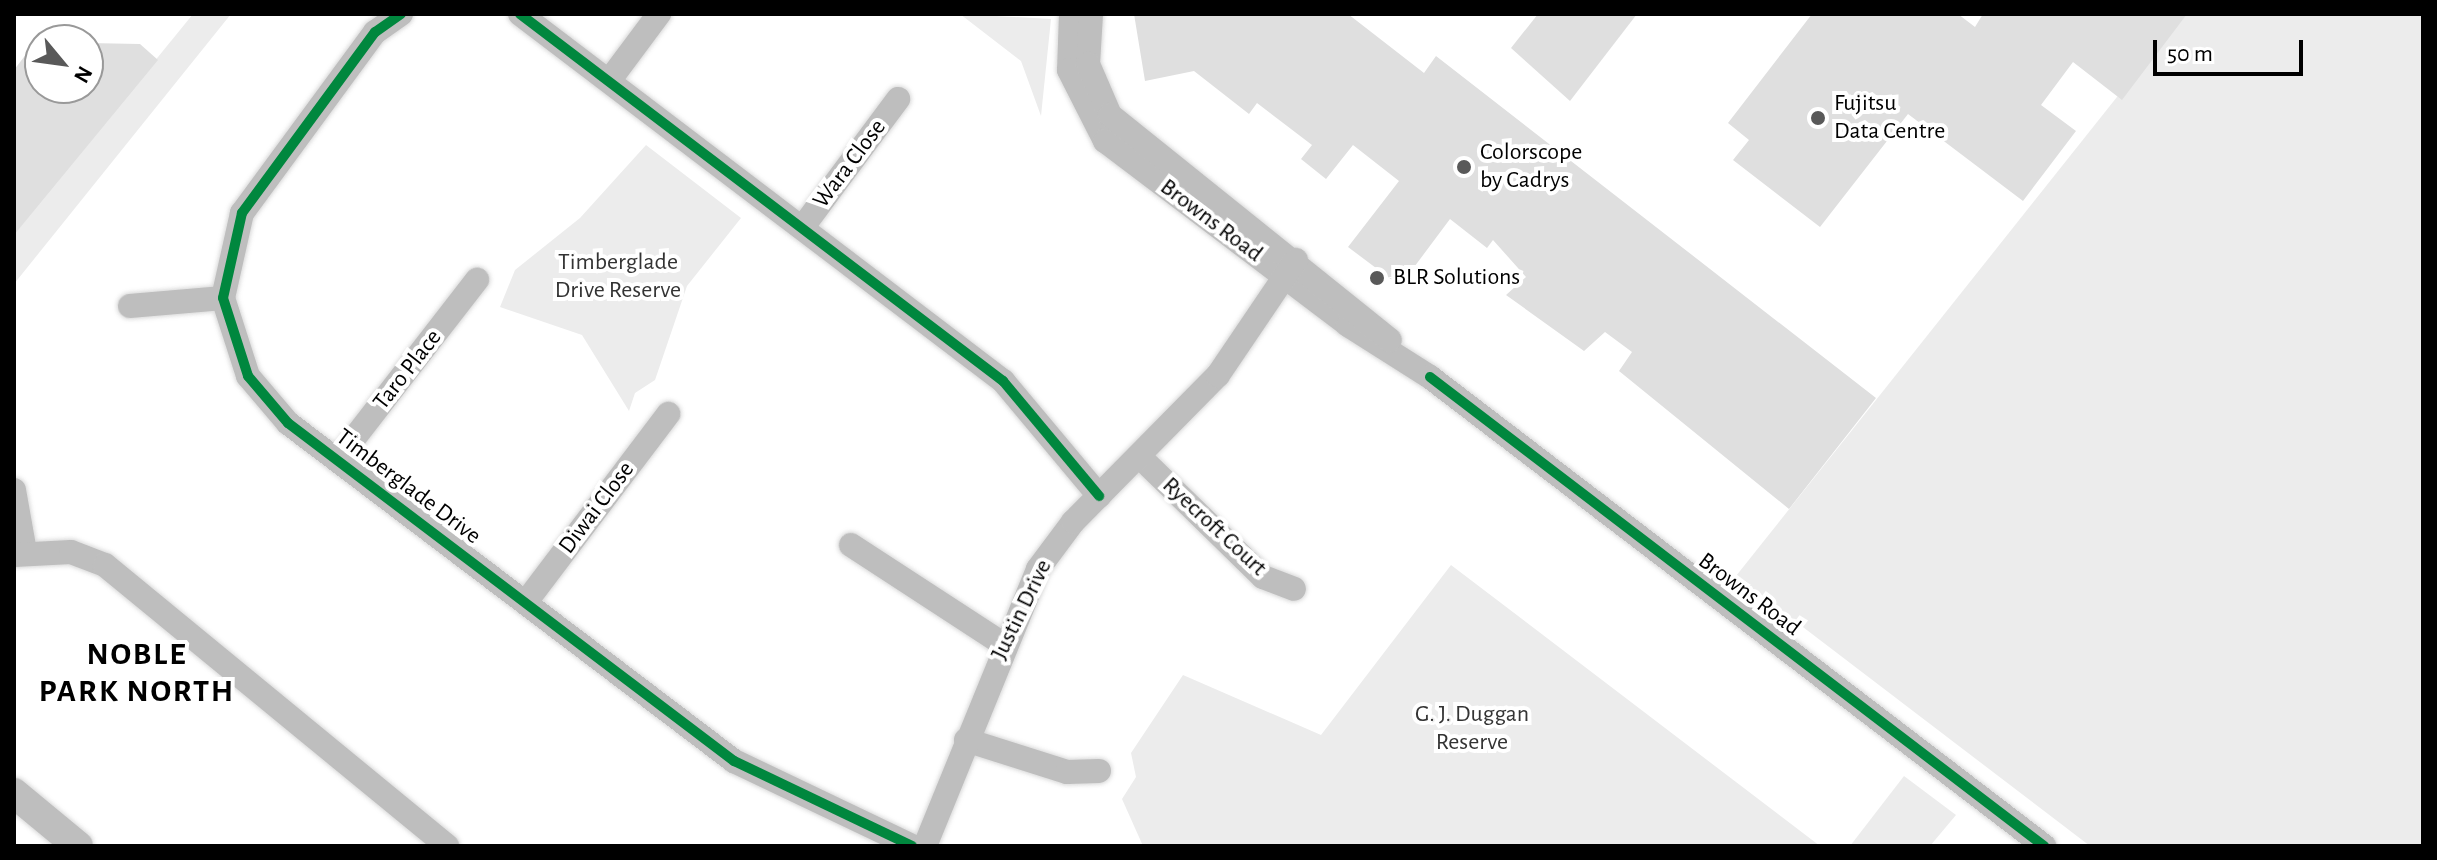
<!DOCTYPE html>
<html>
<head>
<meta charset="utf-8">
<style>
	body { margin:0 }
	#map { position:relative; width:2437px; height:860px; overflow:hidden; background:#fff; font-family:"Alegreya Sans",sans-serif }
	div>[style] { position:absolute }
	.green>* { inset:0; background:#ececec }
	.building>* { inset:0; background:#dfdfdf }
	.roads { filter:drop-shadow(0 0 2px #dbdbdb) drop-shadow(0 0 2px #dbdbdb) }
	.minor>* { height:24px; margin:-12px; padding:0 12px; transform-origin:12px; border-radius:12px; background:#bebebe }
	.major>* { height:30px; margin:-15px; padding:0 15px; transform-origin:15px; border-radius:15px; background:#bebebe }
	.cycleway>* { height:10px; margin:-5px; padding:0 5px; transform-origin:5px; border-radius:5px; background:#00873e }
	.dots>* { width:22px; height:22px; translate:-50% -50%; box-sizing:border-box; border:4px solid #fff; border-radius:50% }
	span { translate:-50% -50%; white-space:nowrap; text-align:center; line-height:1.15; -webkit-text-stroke:8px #fff; paint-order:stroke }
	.poi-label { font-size:24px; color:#000 }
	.left { translate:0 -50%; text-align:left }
	.street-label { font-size:24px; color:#000 }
	.park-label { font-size:24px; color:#333 }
	.district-label { font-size:32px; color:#000; font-weight:700; letter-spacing:2px }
	.frame { position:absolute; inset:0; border:16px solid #000; pointer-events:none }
	.north { position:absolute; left:24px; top:24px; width:80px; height:80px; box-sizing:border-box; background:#fff; border:2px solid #999; border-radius:50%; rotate:119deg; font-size:22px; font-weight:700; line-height:32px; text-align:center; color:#000 }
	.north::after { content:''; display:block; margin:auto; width:28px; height:36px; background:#595959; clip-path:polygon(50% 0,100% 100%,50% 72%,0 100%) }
	.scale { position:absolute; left:2153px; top:40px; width:150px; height:36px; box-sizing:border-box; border:4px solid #000; border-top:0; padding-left:10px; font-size:24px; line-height:28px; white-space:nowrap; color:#000; -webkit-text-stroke:6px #fff; paint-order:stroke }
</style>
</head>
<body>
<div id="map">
	<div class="green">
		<div style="clip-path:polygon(193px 14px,231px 14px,14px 284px,14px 234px)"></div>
		<div style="clip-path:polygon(960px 14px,1051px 19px,1041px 116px,1021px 61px)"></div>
		<div style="clip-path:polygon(2183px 14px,2423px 14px,2423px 846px,2090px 846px,1736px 576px)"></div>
		<div style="clip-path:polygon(646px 145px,741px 218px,687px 286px,655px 380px,635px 393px,629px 411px,582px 335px,500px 307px,515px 270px,580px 218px)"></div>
		<div style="clip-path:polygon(1451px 565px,1820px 846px,1143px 846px,1122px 799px,1136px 777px,1131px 753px,1183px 675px,1321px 735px)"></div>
		<div style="clip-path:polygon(1904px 776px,1956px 815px,1930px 846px,1850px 846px)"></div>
	</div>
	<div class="building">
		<div style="clip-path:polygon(1134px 14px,1348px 14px,1424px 73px,1436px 56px,1876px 398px,1789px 509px,1619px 371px,1632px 352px,1605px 332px,1584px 351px,1506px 295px,1526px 277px,1493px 240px,1487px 248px,1450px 219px,1400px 286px,1348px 247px,1399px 181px,1353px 145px,1326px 179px,1301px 159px,1312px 145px,1257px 103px,1249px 114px,1194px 71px,1145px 81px)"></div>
		<div style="clip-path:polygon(1538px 14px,1637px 14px,1570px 101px,1511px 48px)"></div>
		<div style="clip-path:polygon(1812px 14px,1958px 14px,1975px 27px,1983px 14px,2187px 14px,2122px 100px,2073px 62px,2041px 105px,2076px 131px,2023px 201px,1908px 114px,1820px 227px,1733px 160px,1749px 140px,1728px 123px)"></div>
		<div style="clip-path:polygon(40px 36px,40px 88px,88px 88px,88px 43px,140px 44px,158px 60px,14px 235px,14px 70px)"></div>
	</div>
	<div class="roads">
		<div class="minor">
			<div style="left:401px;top:14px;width:32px;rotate:145deg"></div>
			<div style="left:375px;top:32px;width:225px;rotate:126.3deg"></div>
			<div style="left:242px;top:213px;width:87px;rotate:102.6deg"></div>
			<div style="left:223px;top:298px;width:82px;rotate:72.2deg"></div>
			<div style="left:248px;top:376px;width:62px;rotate:49.6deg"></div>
			<div style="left:288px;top:423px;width:560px;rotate:37.16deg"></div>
			<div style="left:734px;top:761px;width:197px;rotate:25.5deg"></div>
			<div style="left:520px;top:14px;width:607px;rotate:37.23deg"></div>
			<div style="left:1003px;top:381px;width:150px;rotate:50.1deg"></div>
			<div style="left:1071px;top:14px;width:56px;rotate:92deg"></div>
			<div style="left:1069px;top:70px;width:80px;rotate:63.1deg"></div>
			<div style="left:1105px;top:141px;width:305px;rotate:37.1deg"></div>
			<div style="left:1348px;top:325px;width:97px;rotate:32.4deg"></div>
			<div style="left:1430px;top:377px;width:773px;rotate:37.37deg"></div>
			<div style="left:1091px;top:14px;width:50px;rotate:93.4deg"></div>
			<div style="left:1088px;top:64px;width:56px;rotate:66.7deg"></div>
			<div style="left:1110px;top:115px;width:359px;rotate:38.8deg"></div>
			<div style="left:609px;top:81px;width:84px;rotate:-53.3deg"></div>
			<div style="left:802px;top:228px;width:161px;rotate:-53.3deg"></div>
			<div style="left:130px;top:306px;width:93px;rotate:-4.9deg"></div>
			<div style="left:1139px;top:456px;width:173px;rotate:44.3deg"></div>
			<div style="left:1263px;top:577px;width:33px;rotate:21deg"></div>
			<div style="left:338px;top:459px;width:227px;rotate:-52.2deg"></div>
			<div style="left:14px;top:490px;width:63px;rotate:79.9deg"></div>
			<div style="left:851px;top:545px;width:181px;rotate:33.1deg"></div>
			<div style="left:14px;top:555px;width:57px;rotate:-3deg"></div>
			<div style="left:71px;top:552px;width:36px;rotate:21deg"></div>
			<div style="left:105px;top:565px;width:443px;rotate:39.4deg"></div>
			<div style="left:526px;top:602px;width:236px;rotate:-52.9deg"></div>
			<div style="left:966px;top:740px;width:106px;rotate:17.6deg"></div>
			<div style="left:1067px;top:772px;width:32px;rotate:-2deg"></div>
			<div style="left:925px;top:846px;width:299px;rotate:-67.8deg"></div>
			<div style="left:1038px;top:569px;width:59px;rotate:-53.3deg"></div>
			<div style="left:1073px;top:522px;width:206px;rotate:-45.4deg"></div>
			<div style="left:1218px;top:375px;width:139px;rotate:-55.9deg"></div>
		</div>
		<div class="major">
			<div style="left:14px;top:793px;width:83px;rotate:39.6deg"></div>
		</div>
	</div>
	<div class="cycleway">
		<div style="left:401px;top:14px;width:32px;rotate:145deg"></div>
		<div style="left:375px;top:32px;width:225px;rotate:126.3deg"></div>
		<div style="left:242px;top:213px;width:87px;rotate:102.6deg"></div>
		<div style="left:223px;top:298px;width:82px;rotate:72.2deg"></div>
		<div style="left:248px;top:376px;width:62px;rotate:49.6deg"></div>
		<div style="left:288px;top:423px;width:560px;rotate:37.16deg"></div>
		<div style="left:734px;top:761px;width:197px;rotate:25.5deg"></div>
		<div style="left:520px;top:14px;width:607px;rotate:37.23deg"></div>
		<div style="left:1003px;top:381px;width:150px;rotate:50.1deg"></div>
		<div style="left:1430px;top:377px;width:773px;rotate:37.37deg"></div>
	</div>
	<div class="dots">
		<div style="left:1818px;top:118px;background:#595959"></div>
		<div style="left:1464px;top:167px;background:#595959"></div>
		<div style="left:1377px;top:278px;background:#595959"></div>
	</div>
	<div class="poi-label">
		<span class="left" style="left:1834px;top:118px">Fujitsu<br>Data Centre</span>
		<span class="left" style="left:1480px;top:167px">Colorscope<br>by Cadrys</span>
		<span class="left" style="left:1393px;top:278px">BLR Solutions</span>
	</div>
	<div class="street-label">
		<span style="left:850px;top:164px;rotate:-53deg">Wara Close</span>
		<span style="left:1211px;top:221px;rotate:37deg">Browns Road</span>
		<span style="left:408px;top:370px;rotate:-52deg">Taro Place</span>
		<span style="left:408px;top:487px;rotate:37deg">Timberglade Drive</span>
		<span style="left:597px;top:508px;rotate:-53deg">Diwai Close</span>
		<span style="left:1214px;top:527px;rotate:43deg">Ryecroft Court</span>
		<span style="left:1749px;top:595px;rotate:37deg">Browns Road</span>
		<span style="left:1022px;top:610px;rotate:-64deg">Justin Drive</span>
	</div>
	<div class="park-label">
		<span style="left:618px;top:277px">Timberglade<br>Drive Reserve</span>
		<span style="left:1472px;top:729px">G. J. Duggan<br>Reserve</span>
	</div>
	<div class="district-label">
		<span style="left:137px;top:673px">NOBLE<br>PARK NORTH</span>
	</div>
	<div class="frame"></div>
	<div class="north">N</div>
	<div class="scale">50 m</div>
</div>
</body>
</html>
